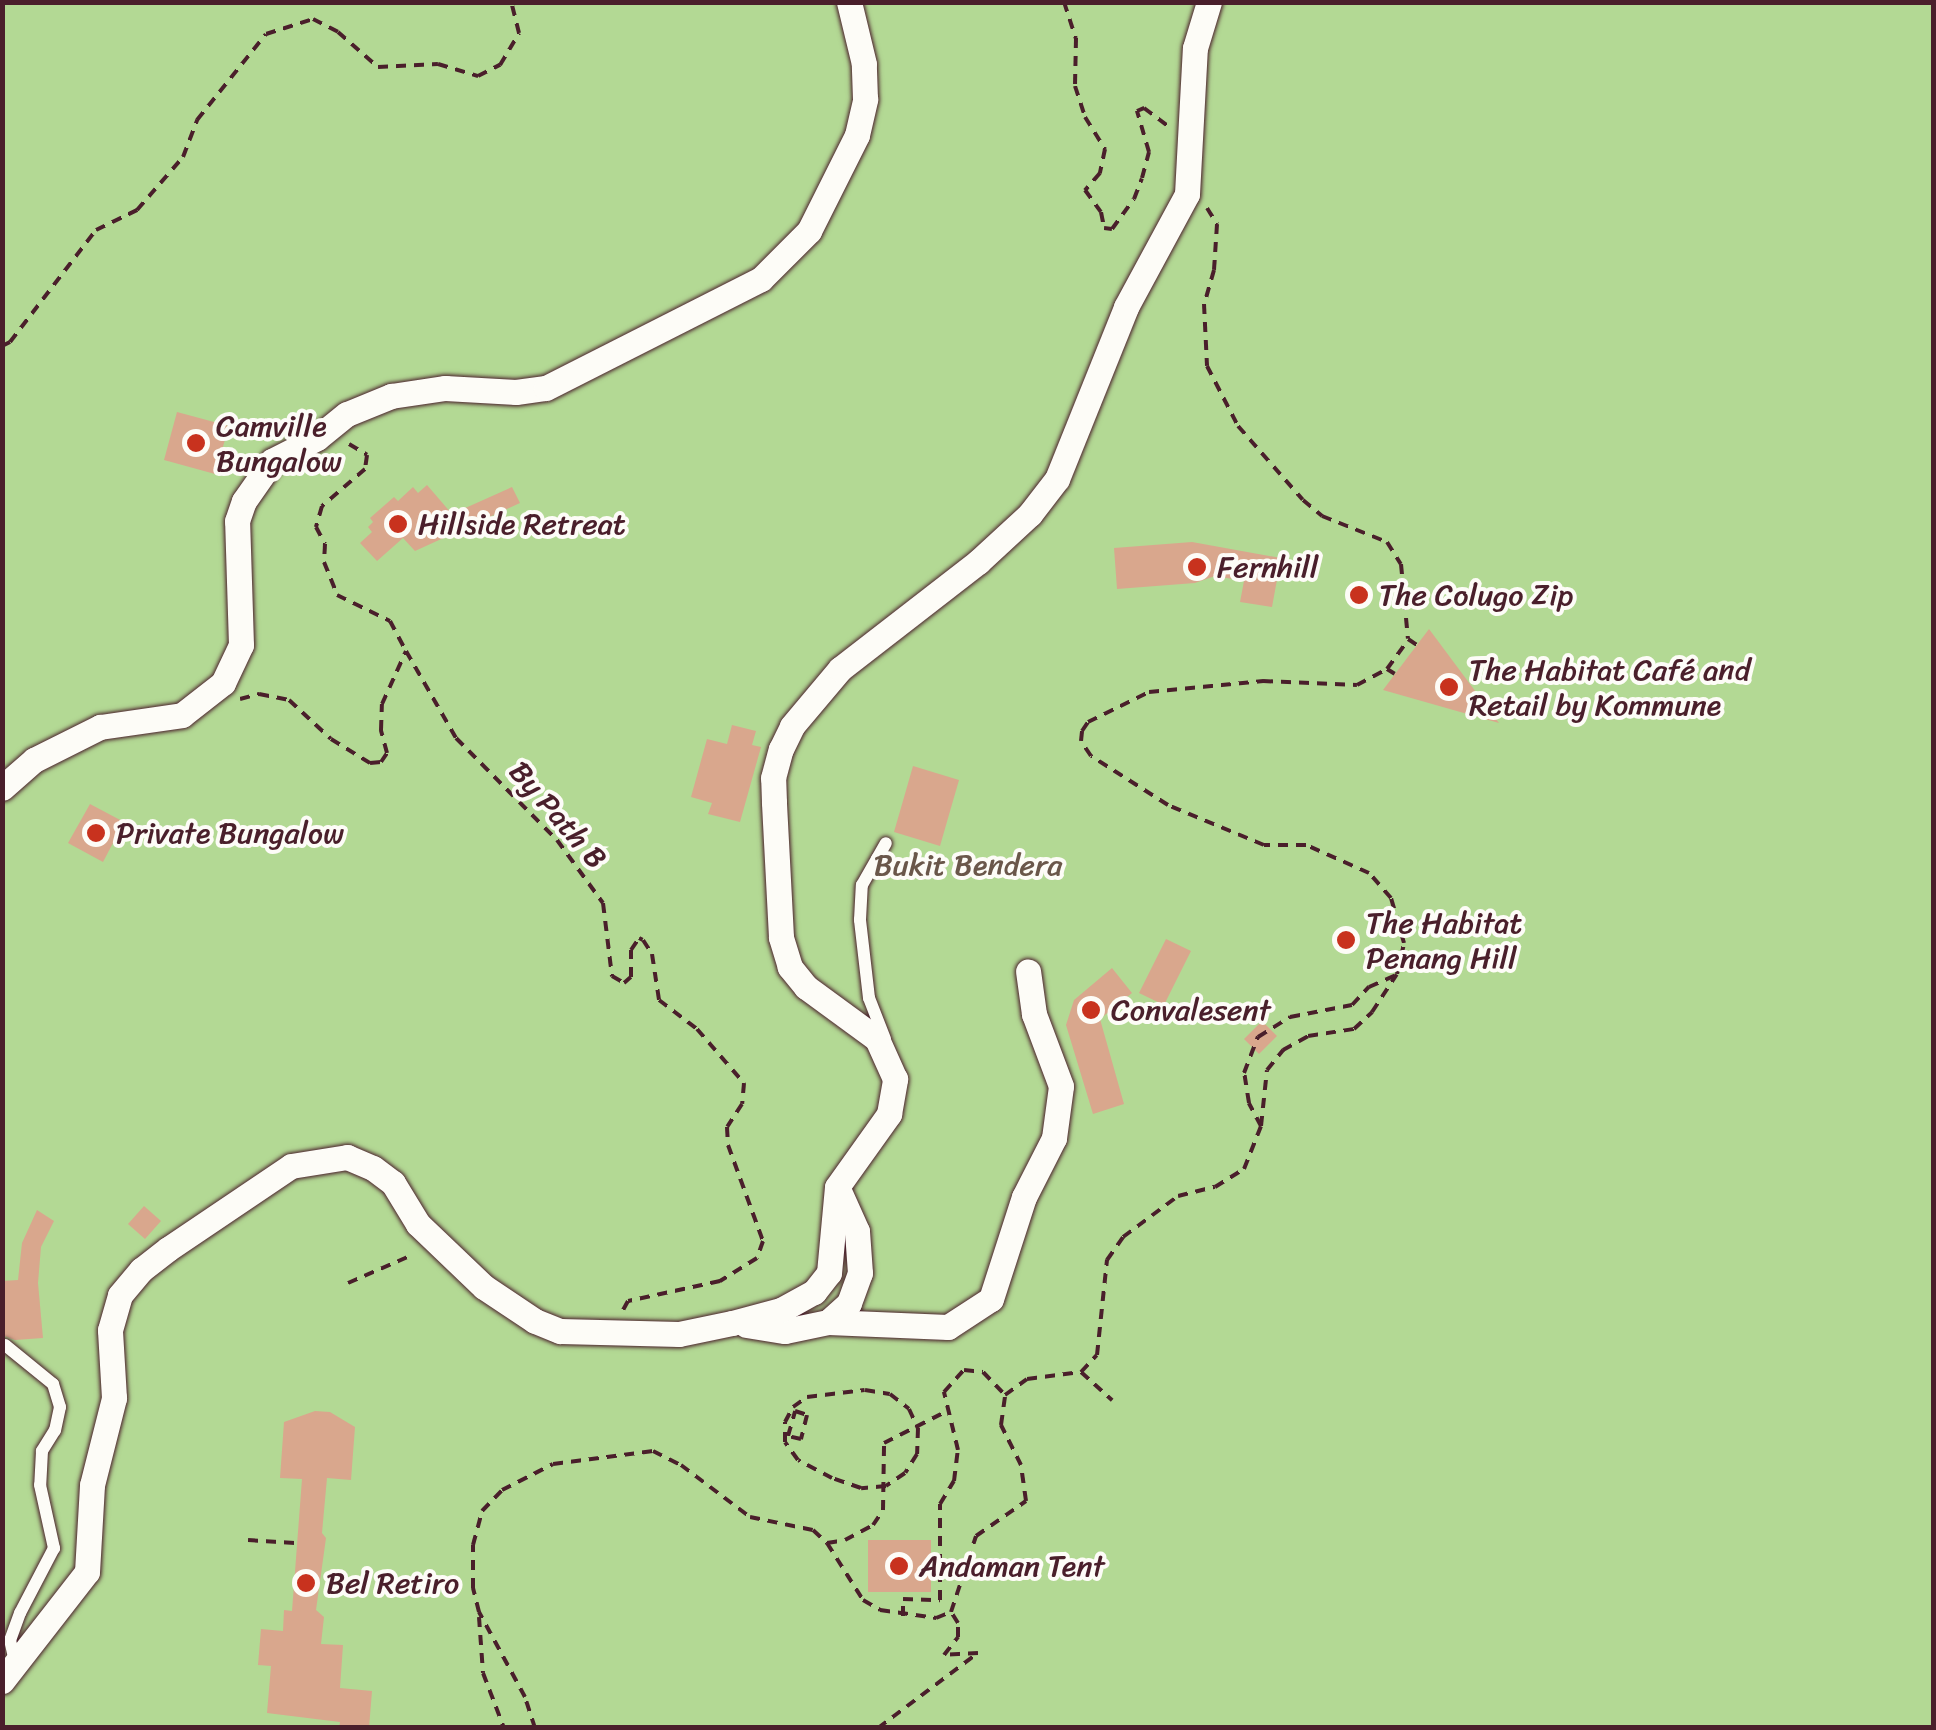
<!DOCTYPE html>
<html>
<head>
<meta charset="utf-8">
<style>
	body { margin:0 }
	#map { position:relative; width:1936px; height:1730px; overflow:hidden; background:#f6ebe2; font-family:Sriracha,sans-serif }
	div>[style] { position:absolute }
	.green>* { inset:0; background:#b3d994 }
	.building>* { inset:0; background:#d9a78d }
	.path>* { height:4px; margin-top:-2px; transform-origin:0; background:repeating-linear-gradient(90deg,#4a1f2b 0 10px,transparent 0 18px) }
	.roads { filter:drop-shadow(0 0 2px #4a1f2b) drop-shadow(0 0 2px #4a1f2b) }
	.service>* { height:12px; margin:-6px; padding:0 6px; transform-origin:6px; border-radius:6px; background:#fdfcf7 }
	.minor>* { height:25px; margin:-12.5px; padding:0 12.5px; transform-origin:12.5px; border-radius:12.5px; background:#fdfcf7 }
	.path-bridge>* { height:4px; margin-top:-2px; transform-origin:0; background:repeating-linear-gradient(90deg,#4a1f2b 0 10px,transparent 0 18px) }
	.dots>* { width:28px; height:28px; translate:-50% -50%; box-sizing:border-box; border:5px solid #fdfcf7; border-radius:50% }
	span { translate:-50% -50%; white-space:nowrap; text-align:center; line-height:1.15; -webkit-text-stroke:8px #fdfcf7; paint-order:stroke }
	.poi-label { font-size:30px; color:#4a1f2b }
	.left { translate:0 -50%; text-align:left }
	.street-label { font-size:30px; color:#4a1f2b }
	.park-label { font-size:30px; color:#6a574a }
	.frame { position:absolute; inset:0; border:5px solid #4a1f2b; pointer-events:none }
</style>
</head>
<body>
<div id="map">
	<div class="green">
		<div style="clip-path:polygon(3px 3px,1933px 3px,1933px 1727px,3px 1728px)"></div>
	</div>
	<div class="building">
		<div style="clip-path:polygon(177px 412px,229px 426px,215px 474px,164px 460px)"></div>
		<div style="clip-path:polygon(427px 485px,452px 514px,512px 487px,520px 503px,415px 551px,403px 538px,377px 561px,360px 543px,372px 532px,368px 527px,373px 522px,370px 518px,394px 497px,398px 501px,413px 487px,418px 493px)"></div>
		<div style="clip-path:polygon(1192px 542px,1281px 558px,1272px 607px,1240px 602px,1244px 581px,1215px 576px,1195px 583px,1117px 589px,1114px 548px)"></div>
		<div style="clip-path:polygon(1429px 629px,1499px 723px,1383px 690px)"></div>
		<div style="clip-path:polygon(732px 725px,756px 731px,752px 745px,761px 747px,740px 822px,708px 814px,712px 803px,691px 797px,707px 739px,727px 744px)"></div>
		<div style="clip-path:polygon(913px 766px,959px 780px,940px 846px,894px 832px)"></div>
		<div style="clip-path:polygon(90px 804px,124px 822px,103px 862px,68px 843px)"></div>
		<div style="clip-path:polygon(1166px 939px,1191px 951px,1164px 1005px,1139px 993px)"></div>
		<div style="clip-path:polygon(1112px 968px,1132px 993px,1100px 1019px,1124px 1104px,1093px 1114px,1066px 1025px,1074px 1000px)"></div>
		<div style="clip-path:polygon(1262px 1021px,1277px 1036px,1259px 1054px,1244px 1039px)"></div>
		<div style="clip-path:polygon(144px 1206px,161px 1221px,145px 1239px,128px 1224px)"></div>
		<div style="clip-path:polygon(37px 1210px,54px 1221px,41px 1247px,38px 1283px,43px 1338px,15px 1340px,2px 1335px,2px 1281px,18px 1280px,22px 1243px)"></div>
		<div style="clip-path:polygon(315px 1411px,330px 1412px,355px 1427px,351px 1480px,327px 1478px,322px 1533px,326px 1538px,316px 1610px,324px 1617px,321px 1644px,343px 1645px,340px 1688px,372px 1691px,369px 1728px,339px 1728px,340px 1722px,267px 1713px,271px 1666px,258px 1665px,261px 1629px,283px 1631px,284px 1610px,292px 1611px,302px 1479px,280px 1478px,284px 1422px)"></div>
		<div style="clip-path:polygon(868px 1540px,931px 1540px,931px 1592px,868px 1592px)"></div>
	</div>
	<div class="path">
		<div style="left:1064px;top:2px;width:38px;rotate:72deg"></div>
		<div style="left:1076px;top:38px;width:48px;rotate:91.2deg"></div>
		<div style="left:1075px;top:86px;width:33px;rotate:72deg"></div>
		<div style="left:1085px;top:117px;width:38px;rotate:58deg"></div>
		<div style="left:1105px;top:149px;width:25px;rotate:102deg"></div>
		<div style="left:1100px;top:173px;width:23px;rotate:131deg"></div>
		<div style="left:1085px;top:190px;width:27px;rotate:54deg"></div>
		<div style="left:1101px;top:212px;width:16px;rotate:79deg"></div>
		<div style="left:1104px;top:228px;width:8px;rotate:7deg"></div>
		<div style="left:1112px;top:229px;width:37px;rotate:-54deg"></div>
		<div style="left:1134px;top:199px;width:22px;rotate:-69deg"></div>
		<div style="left:1142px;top:178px;width:27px;rotate:-75deg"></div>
		<div style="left:1149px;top:152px;width:43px;rotate:-106.3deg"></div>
		<div style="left:1137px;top:111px;width:8px;rotate:-23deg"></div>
		<div style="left:1144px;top:108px;width:31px;rotate:37deg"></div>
		<div style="left:1207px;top:208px;width:19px;rotate:58deg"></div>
		<div style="left:1217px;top:224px;width:46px;rotate:93.7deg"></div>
		<div style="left:1214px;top:270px;width:35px;rotate:106deg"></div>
		<div style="left:1204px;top:304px;width:62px;rotate:87.2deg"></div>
		<div style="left:1207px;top:366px;width:68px;rotate:62.7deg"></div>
		<div style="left:1238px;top:426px;width:98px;rotate:48.7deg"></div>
		<div style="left:1303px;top:500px;width:25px;rotate:40deg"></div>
		<div style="left:1322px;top:516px;width:70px;rotate:21.8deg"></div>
		<div style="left:1387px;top:542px;width:26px;rotate:58deg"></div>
		<div style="left:1401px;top:564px;width:75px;rotate:84.7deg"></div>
		<div style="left:1408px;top:639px;width:11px;rotate:34deg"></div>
		<div style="left:2px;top:346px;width:9px;rotate:-27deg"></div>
		<div style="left:10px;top:342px;width:141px;rotate:-52.5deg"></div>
		<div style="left:96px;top:230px;width:46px;rotate:-26deg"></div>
		<div style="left:137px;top:210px;width:70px;rotate:-49deg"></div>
		<div style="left:183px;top:157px;width:40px;rotate:-69deg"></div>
		<div style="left:197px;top:120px;width:110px;rotate:-51.3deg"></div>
		<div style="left:266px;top:34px;width:49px;rotate:-17.7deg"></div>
		<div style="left:313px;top:19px;width:28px;rotate:27deg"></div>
		<div style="left:338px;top:32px;width:53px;rotate:41.2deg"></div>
		<div style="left:378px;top:67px;width:60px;rotate:-2.9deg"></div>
		<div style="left:438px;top:64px;width:42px;rotate:16.7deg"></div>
		<div style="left:478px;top:76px;width:25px;rotate:-27deg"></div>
		<div style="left:500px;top:65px;width:37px;rotate:-59deg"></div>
		<div style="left:519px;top:33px;width:32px;rotate:-104deg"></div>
		<div style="left:349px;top:444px;width:21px;rotate:31deg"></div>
		<div style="left:367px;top:455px;width:14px;rotate:98deg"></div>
		<div style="left:365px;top:469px;width:57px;rotate:139.3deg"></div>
		<div style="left:322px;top:506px;width:22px;rotate:106deg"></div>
		<div style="left:316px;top:527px;width:19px;rotate:62deg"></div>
		<div style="left:325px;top:544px;width:18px;rotate:93deg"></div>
		<div style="left:324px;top:562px;width:35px;rotate:68deg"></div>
		<div style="left:337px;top:595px;width:59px;rotate:26.1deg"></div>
		<div style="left:390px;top:621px;width:34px;rotate:62deg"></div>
		<div style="left:1387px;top:669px;width:36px;rotate:-54deg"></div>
		<div style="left:240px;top:699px;width:20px;rotate:-15deg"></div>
		<div style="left:259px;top:694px;width:31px;rotate:11deg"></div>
		<div style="left:289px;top:700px;width:57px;rotate:42.9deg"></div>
		<div style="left:331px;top:739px;width:46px;rotate:31.6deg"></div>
		<div style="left:370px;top:763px;width:11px;rotate:-5deg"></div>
		<div style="left:381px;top:762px;width:11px;rotate:-56deg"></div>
		<div style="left:387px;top:753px;width:24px;rotate:-105deg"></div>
		<div style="left:381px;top:730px;width:26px;rotate:-88deg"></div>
		<div style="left:382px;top:704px;width:58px;rotate:-65.6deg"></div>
		<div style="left:406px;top:651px;width:100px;rotate:60.1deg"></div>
		<div style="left:456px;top:738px;width:144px;rotate:45.3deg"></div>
		<div style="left:557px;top:840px;width:78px;rotate:53.9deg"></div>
		<div style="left:603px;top:903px;width:74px;rotate:83deg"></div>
		<div style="left:612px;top:976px;width:14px;rotate:30deg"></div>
		<div style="left:624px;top:983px;width:9px;rotate:-41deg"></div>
		<div style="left:631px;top:977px;width:27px;rotate:-90deg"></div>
		<div style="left:631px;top:950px;width:14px;rotate:-56deg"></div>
		<div style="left:639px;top:938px;width:4px;rotate:27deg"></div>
		<div style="left:643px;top:940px;width:17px;rotate:57deg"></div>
		<div style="left:652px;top:954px;width:47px;rotate:81.3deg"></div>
		<div style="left:659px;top:1000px;width:48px;rotate:37.3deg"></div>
		<div style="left:697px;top:1029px;width:72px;rotate:49deg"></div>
		<div style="left:744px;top:1083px;width:21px;rotate:95deg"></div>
		<div style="left:742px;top:1104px;width:27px;rotate:123deg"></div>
		<div style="left:727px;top:1127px;width:18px;rotate:87deg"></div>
		<div style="left:728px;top:1145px;width:102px;rotate:70deg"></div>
		<div style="left:763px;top:1241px;width:18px;rotate:109deg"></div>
		<div style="left:757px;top:1258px;width:44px;rotate:148.1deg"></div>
		<div style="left:720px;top:1281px;width:94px;rotate:167.7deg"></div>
		<div style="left:628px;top:1301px;width:10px;rotate:119deg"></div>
		<div style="left:1261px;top:1126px;width:26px;rotate:-118deg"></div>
		<div style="left:1249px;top:1103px;width:30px;rotate:-99deg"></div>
		<div style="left:1244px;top:1073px;width:39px;rotate:-69deg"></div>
		<div style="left:1258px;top:1037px;width:38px;rotate:-32deg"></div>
		<div style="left:1290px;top:1017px;width:63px;rotate:-11deg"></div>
		<div style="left:1352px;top:1005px;width:25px;rotate:-47deg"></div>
		<div style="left:1369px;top:987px;width:30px;rotate:-24deg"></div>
		<div style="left:348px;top:1283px;width:70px;rotate:-23.6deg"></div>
		<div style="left:1081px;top:1372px;width:42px;rotate:42.1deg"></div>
		<div style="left:795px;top:1411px;width:13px;rotate:18deg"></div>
		<div style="left:807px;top:1415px;width:25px;rotate:104deg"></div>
		<div style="left:801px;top:1439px;width:13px;rotate:-167deg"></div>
		<div style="left:788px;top:1436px;width:26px;rotate:-74deg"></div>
		<div style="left:248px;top:1540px;width:47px;rotate:3.7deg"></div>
		<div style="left:827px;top:1543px;width:18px;rotate:-9deg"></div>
		<div style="left:845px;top:1540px;width:32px;rotate:-28deg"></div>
		<div style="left:873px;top:1525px;width:18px;rotate:-56deg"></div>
		<div style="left:883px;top:1510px;width:67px;rotate:-89.1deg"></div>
		<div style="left:884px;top:1443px;width:71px;rotate:-26.9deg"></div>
		<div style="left:903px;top:1616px;width:17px;rotate:-90deg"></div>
		<div style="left:903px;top:1599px;width:37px;rotate:2deg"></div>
		<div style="left:940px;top:1600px;width:96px;rotate:-90deg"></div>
		<div style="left:940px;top:1504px;width:27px;rotate:-59deg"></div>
		<div style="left:954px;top:1481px;width:31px;rotate:-83deg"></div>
		<div style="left:958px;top:1450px;width:60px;rotate:-103.6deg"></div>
		<div style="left:944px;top:1392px;width:30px;rotate:-48deg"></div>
		<div style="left:964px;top:1370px;width:19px;rotate:6deg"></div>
		<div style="left:983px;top:1372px;width:32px;rotate:46deg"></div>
		<div style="left:479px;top:1617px;width:56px;rotate:85.9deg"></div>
		<div style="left:483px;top:1673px;width:59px;rotate:69.1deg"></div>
		<div style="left:535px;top:1728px;width:33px;rotate:-108deg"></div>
		<div style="left:525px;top:1697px;width:97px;rotate:-118.4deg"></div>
		<div style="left:479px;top:1612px;width:25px;rotate:-104deg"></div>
		<div style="left:473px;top:1588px;width:43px;rotate:-90deg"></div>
		<div style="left:473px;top:1545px;width:35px;rotate:-75deg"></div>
		<div style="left:482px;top:1511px;width:29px;rotate:-46deg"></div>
		<div style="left:502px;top:1490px;width:57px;rotate:-27deg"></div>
		<div style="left:553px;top:1464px;width:101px;rotate:-7.4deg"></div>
		<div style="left:653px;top:1451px;width:31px;rotate:27deg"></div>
		<div style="left:681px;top:1465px;width:86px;rotate:37deg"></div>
		<div style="left:750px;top:1517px;width:64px;rotate:11.7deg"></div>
		<div style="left:813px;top:1530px;width:19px;rotate:43deg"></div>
		<div style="left:827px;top:1543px;width:67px;rotate:57.7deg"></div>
		<div style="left:863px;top:1600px;width:20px;rotate:30deg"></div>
		<div style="left:880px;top:1610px;width:57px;rotate:8.1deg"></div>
		<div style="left:936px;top:1618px;width:16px;rotate:-22deg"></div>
		<div style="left:878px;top:1728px;width:125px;rotate:-36.9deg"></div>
		<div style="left:978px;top:1653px;width:34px;rotate:177deg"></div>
		<div style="left:944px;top:1655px;width:23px;rotate:-52deg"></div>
		<div style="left:958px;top:1637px;width:14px;rotate:-90deg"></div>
		<div style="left:958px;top:1623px;width:13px;rotate:-122deg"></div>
		<div style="left:951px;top:1612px;width:80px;rotate:-71.8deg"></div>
		<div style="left:976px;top:1536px;width:61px;rotate:-35deg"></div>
		<div style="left:1026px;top:1501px;width:36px;rotate:-98deg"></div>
		<div style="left:1021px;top:1465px;width:45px;rotate:-116.6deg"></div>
		<div style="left:1001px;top:1425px;width:30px;rotate:-82deg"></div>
		<div style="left:1005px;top:1395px;width:27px;rotate:-36deg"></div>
		<div style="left:1027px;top:1379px;width:54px;rotate:-7.4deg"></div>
		<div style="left:1081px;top:1372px;width:23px;rotate:-47deg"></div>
		<div style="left:1097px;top:1355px;width:96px;rotate:-84deg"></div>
		<div style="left:1107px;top:1260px;width:28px;rotate:-55deg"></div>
		<div style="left:1123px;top:1237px;width:69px;rotate:-36.7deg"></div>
		<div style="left:1178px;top:1196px;width:38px;rotate:-14deg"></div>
		<div style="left:1215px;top:1187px;width:34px;rotate:-32deg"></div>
		<div style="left:1244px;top:1169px;width:46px;rotate:-68.4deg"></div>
		<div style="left:1261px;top:1126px;width:56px;rotate:-83.9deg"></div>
		<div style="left:1267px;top:1070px;width:26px;rotate:-51deg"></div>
		<div style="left:1283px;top:1050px;width:29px;rotate:-29deg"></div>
		<div style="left:1308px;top:1036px;width:47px;rotate:-8.7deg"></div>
		<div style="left:1354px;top:1029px;width:25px;rotate:-43deg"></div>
		<div style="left:1372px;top:1012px;width:45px;rotate:-56.7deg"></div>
		<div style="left:1397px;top:974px;width:32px;rotate:-77deg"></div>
		<div style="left:1404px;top:943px;width:47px;rotate:-106.1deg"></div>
		<div style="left:1391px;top:898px;width:33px;rotate:-131deg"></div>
		<div style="left:1369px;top:873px;width:69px;rotate:-156deg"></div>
		<div style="left:1306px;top:845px;width:42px;rotate:180deg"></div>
		<div style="left:1264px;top:845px;width:104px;rotate:-157.4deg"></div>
		<div style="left:1168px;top:805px;width:91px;rotate:-147.5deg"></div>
		<div style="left:1091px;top:756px;width:18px;rotate:-124deg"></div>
		<div style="left:1081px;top:741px;width:10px;rotate:-84deg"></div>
		<div style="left:1082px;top:731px;width:11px;rotate:-56deg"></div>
		<div style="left:1088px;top:722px;width:68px;rotate:-26.2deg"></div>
		<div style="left:1149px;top:692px;width:115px;rotate:-5.5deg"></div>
		<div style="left:1263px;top:681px;width:94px;rotate:2.4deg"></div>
		<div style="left:1357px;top:685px;width:34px;rotate:-28deg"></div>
		<div style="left:1387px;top:669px;width:9px;rotate:32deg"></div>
	</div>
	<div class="roads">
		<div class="service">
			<div style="left:885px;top:1039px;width:44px;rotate:-111.3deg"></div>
			<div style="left:869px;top:998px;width:79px;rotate:-96.6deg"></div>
			<div style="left:860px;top:920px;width:35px;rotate:-87deg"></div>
			<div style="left:862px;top:885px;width:48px;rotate:-60.3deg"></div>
			<div style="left:5px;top:1345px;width:62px;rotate:39.1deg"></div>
			<div style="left:53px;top:1384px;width:24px;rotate:73deg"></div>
			<div style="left:60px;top:1407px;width:24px;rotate:102deg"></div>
			<div style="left:55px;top:1430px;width:25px;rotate:122deg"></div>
			<div style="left:42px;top:1451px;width:34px;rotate:93deg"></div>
			<div style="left:40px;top:1485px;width:65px;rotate:77.5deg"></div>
			<div style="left:54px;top:1548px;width:73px;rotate:117.6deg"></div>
			<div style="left:20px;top:1613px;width:29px;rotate:110deg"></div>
			<div style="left:10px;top:1640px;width:23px;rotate:77deg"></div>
		</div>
		<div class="minor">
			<div style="left:2px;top:788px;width:43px;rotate:-41.2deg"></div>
			<div style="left:34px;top:760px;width:74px;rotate:-26.6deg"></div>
			<div style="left:100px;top:727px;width:83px;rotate:-8.3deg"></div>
			<div style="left:182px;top:715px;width:52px;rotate:-38deg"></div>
			<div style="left:223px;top:683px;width:42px;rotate:-64.7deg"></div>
			<div style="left:241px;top:645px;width:124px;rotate:-91.8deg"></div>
			<div style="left:237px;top:521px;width:21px;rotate:-71deg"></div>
			<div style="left:244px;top:501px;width:49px;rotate:-55deg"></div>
			<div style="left:272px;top:461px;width:51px;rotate:-27.1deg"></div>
			<div style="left:317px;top:438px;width:38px;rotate:-39deg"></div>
			<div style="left:347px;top:414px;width:48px;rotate:-22.2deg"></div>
			<div style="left:391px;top:396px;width:55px;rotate:-8.4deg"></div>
			<div style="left:445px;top:388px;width:71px;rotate:3.2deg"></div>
			<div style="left:516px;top:392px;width:30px;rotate:-8deg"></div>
			<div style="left:546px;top:388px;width:241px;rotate:-26.9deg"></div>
			<div style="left:761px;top:279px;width:68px;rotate:-45deg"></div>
			<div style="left:809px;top:231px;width:107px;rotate:-63.4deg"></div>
			<div style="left:857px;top:135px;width:37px;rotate:-77deg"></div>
			<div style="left:865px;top:99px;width:35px;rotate:-92deg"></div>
			<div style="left:864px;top:64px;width:64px;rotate:-103.6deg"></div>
			<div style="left:828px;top:1322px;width:120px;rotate:2.4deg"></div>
			<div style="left:948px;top:1327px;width:51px;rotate:-33.1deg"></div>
			<div style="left:991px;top:1299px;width:107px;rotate:-72.1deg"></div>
			<div style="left:1024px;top:1197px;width:66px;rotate:-63deg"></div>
			<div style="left:1054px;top:1138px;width:52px;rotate:-82.3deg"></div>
			<div style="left:1061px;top:1086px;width:77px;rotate:-110.6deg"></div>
			<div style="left:1034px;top:1014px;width:43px;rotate:-97.9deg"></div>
			<div style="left:746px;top:1325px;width:39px;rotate:9deg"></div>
			<div style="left:785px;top:1331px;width:44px;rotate:-11.8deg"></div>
			<div style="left:828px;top:1322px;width:28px;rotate:-42deg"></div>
			<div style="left:849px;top:1303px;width:32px;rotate:-70deg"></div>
			<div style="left:860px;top:1273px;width:42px;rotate:-94.1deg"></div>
			<div style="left:857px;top:1231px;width:44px;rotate:-114.2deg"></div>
			<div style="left:2px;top:1681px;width:138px;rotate:-52.1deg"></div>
			<div style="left:87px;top:1572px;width:87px;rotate:-86.7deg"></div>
			<div style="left:92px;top:1485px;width:90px;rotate:-75.8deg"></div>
			<div style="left:114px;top:1398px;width:68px;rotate:-93.4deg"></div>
			<div style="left:110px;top:1330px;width:36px;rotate:-74deg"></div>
			<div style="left:120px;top:1295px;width:33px;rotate:-50deg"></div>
			<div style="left:141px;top:1270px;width:34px;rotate:-38deg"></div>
			<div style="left:168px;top:1249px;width:148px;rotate:-34deg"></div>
			<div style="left:291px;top:1166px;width:57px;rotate:-9.1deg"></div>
			<div style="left:347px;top:1157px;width:28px;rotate:23deg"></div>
			<div style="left:373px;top:1168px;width:25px;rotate:37deg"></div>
			<div style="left:393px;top:1183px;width:48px;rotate:58.6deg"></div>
			<div style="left:418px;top:1224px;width:91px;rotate:43.7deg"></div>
			<div style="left:484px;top:1287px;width:61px;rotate:33.7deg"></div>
			<div style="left:535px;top:1321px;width:27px;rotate:22deg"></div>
			<div style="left:560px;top:1331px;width:119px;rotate:1.4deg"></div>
			<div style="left:679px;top:1334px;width:54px;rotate:-11.7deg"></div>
			<div style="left:732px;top:1323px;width:51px;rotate:-14.9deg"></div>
			<div style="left:781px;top:1310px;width:38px;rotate:-29deg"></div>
			<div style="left:814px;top:1292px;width:24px;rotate:-52deg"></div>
			<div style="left:829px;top:1273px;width:86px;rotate:-84.7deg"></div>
			<div style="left:837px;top:1187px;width:90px;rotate:-54.5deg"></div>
			<div style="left:889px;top:1114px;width:36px;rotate:-80deg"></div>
			<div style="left:895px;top:1079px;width:44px;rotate:-114.2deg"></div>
			<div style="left:877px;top:1039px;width:88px;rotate:-143.8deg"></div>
			<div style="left:806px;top:987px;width:26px;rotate:-129deg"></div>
			<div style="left:790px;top:967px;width:31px;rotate:-107deg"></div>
			<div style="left:781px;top:937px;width:135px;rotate:-93deg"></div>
			<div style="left:774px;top:802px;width:24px;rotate:-92deg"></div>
			<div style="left:773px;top:778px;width:30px;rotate:-75deg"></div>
			<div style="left:781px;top:749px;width:25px;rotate:-64deg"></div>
			<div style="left:792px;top:726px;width:75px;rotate:-49.9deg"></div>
			<div style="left:840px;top:669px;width:175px;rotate:-37.8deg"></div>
			<div style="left:978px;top:562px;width:71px;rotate:-42.7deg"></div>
			<div style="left:1030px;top:514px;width:44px;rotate:-52.4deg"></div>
			<div style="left:1057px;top:479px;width:185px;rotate:-68.1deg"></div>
			<div style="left:1126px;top:307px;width:128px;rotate:-61.6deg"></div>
			<div style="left:1187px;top:194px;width:146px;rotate:-86.9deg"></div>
			<div style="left:1195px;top:48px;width:48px;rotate:-73.1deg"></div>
		</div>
	</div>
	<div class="path-bridge">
		<div style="left:865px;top:1390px;width:25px;rotate:9deg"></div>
		<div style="left:890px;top:1394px;width:24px;rotate:38deg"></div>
		<div style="left:909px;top:1409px;width:21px;rotate:65deg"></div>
		<div style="left:918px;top:1428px;width:26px;rotate:92deg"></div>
		<div style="left:917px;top:1454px;width:22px;rotate:122deg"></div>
		<div style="left:905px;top:1473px;width:23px;rotate:146deg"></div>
		<div style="left:886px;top:1486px;width:25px;rotate:175deg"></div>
		<div style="left:861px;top:1488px;width:31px;rotate:-161deg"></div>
		<div style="left:832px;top:1478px;width:38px;rotate:-152deg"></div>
		<div style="left:798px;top:1460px;width:22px;rotate:-126deg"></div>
		<div style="left:785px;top:1442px;width:20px;rotate:-90deg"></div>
		<div style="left:785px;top:1422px;width:17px;rotate:-62deg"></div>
		<div style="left:793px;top:1407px;width:17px;rotate:-36deg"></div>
		<div style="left:807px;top:1397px;width:58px;rotate:-6.9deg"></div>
	</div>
	<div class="dots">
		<div style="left:196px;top:443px;background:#c8321e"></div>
		<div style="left:398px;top:524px;background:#c8321e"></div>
		<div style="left:1197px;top:567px;background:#c8321e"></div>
		<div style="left:1359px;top:595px;background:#c8321e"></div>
		<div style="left:1449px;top:687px;background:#c8321e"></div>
		<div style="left:96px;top:833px;background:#c8321e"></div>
		<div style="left:1346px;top:940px;background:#c8321e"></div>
		<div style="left:1091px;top:1010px;background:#c8321e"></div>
		<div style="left:899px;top:1566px;background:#c8321e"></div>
		<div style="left:306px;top:1583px;background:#c8321e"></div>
	</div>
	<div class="poi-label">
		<span class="left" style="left:216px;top:443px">Camville<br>Bungalow</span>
		<span class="left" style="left:418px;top:524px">Hillside Retreat</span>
		<span class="left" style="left:1217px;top:567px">Fernhill</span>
		<span class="left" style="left:1379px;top:595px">The Colugo Zip</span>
		<span class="left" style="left:1469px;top:687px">The Habitat Café and<br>Retail by Kommune</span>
		<span class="left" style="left:116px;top:833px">Private Bungalow</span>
		<span class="left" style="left:1366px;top:940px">The Habitat<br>Penang Hill</span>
		<span class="left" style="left:1111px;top:1010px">Convalesent</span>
		<span class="left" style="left:919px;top:1566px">Andaman Tent</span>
		<span class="left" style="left:326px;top:1583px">Bel Retiro</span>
	</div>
	<div class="street-label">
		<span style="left:558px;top:815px;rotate:49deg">By Path B</span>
	</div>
	<div class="park-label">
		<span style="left:968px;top:865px">Bukit Bendera</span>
	</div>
	<div class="frame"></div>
</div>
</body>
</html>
